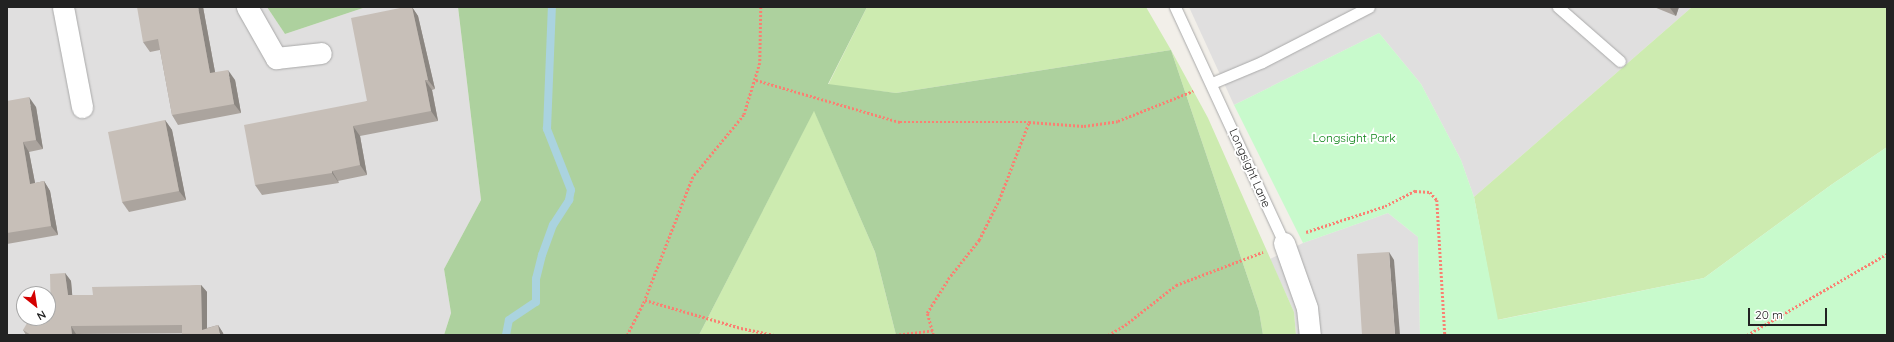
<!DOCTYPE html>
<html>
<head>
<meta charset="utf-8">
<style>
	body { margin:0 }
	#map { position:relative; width:1894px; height:342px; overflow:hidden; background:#f2efe9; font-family:Quicksand,sans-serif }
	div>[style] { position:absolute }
	.residential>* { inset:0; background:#e0dfdf }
	.grass>* { inset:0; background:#cdebb0 }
	.forest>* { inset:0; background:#add19e }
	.park>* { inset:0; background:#c8facc }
	.stream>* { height:8px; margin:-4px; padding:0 4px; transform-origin:4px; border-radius:4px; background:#aad3df }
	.path>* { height:2.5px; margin-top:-1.25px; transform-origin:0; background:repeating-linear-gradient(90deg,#fa8072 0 2px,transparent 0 4px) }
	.roads { filter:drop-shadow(0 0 1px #a9a9a9) drop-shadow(0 0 1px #a9a9a9) }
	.lane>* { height:11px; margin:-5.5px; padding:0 5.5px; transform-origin:5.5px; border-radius:5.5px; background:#fff }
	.street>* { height:21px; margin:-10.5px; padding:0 10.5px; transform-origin:10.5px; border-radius:10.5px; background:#fff }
	.wall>* { inset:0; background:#aba49e }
	.shaded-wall>* { inset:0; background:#8b8681 }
	.building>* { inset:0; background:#c7bfb8 }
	span { translate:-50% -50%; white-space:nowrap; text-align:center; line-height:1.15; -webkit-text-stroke:4px #fff; paint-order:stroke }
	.park-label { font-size:12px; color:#0c8416 }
	.street-label { font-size:12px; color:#222 }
	.frame { position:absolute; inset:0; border:8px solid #222; pointer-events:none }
	.north { position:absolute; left:16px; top:286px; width:40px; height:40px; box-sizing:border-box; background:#fff; border:1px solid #a7a7a7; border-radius:50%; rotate:150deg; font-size:11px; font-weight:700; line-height:16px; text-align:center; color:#222 }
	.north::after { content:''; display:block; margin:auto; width:14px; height:18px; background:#d40000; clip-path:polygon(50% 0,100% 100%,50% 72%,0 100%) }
	.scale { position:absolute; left:1748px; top:308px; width:79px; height:18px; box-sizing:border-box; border:2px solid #222; border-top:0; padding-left:5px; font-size:12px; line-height:14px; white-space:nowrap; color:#222; -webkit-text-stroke:3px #fff; paint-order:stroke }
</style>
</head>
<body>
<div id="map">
	<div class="residential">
		<div style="clip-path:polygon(evenodd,7px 7px,267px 7px,285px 34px,366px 7px,458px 7px,481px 200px,444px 269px,451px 313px,444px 335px,7px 335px,7px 7px,24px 294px,48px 294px,48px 318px,24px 318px,24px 294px)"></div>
		<div style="clip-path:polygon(1189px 7px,1692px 7px,1474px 197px,1461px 160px,1421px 84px,1379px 33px,1234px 105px)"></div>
		<div style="clip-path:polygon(1388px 213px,1418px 237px,1420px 335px,1296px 335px,1294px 312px,1270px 259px,1303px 243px)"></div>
	</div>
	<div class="grass">
		<div style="clip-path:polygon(867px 7px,1146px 7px,1171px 50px,1208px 118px,1294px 312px,1296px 335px,1263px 335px,1259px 311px,1171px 50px,896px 93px,828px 85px)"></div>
		<div style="clip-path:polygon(1692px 7px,1887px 7px,1887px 147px,1831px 185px,1704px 278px,1497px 320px,1474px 197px)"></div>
		<div style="clip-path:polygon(814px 110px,875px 252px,896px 335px,699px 335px)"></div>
	</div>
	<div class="forest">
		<div style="clip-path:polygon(267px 7px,366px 7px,285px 34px)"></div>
		<div style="clip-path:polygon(458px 7px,867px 7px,828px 84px,896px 93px,1171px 50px,1259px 311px,1263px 335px,896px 335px,875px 252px,814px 111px,699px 335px,444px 335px,451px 313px,444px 269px,481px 200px)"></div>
	</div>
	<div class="park">
		<div style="clip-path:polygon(1379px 33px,1421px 84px,1461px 160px,1474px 197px,1498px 320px,1704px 278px,1831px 185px,1887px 147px,1887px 335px,1420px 335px,1418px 237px,1388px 213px,1303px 243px,1234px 105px)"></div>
	</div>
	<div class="stream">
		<div style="left:506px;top:335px;width:15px;rotate:-79deg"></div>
		<div style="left:509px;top:320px;width:32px;rotate:-34deg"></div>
		<div style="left:536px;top:302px;width:23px;rotate:-90deg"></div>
		<div style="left:536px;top:279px;width:25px;rotate:-76deg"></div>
		<div style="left:542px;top:255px;width:32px;rotate:-70deg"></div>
		<div style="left:553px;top:225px;width:30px;rotate:-57deg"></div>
		<div style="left:569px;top:200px;width:10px;rotate:-79deg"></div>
		<div style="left:571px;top:190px;width:66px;rotate:-111.5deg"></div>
		<div style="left:547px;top:129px;width:122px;rotate:-87.7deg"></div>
	</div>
	<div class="path">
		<div style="left:761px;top:7px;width:56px;rotate:91deg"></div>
		<div style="left:760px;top:63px;width:54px;rotate:107.1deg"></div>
		<div style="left:744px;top:115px;width:80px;rotate:129.4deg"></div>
		<div style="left:693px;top:177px;width:132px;rotate:111.3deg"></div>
		<div style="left:645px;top:300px;width:100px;rotate:16.3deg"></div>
		<div style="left:741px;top:328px;width:35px;rotate:12deg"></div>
		<div style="left:756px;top:80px;width:150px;rotate:16.3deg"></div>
		<div style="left:900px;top:122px;width:129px"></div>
		<div style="left:1306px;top:232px;width:83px;rotate:-18.2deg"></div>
		<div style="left:1385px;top:206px;width:34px;rotate:-27deg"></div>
		<div style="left:1415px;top:191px;width:15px;rotate:4deg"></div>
		<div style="left:1430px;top:192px;width:11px;rotate:49deg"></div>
		<div style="left:1437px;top:200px;width:135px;rotate:86.6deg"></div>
		<div style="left:627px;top:335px;width:39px;rotate:-63deg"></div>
		<div style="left:895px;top:335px;width:38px;rotate:-7deg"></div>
		<div style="left:933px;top:335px;width:23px;rotate:-105deg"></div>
		<div style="left:927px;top:313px;width:40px;rotate:-58deg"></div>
		<div style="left:948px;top:279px;width:50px;rotate:-51.5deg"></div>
		<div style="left:979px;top:240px;width:45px;rotate:-63.4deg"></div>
		<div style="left:999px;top:200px;width:84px;rotate:-69deg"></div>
		<div style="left:1029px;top:122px;width:55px;rotate:4.2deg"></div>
		<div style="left:1084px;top:126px;width:34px;rotate:-8deg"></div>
		<div style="left:1118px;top:121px;width:81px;rotate:-21.8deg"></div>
		<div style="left:1108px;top:335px;width:20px;rotate:-30deg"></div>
		<div style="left:1125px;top:325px;width:65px;rotate:-38.1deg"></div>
		<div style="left:1176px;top:285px;width:93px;rotate:-20.8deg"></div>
		<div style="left:1747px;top:335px;width:162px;rotate:-30.1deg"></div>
	</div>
	<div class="roads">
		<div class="lane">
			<div style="left:1175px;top:7px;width:260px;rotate:65.2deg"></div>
			<div style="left:1558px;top:7px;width:82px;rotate:41.1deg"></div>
			<div style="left:1212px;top:83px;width:54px;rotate:-22.8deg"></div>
			<div style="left:1262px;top:62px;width:120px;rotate:-27.2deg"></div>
		</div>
		<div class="street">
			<div style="left:63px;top:7px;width:102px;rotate:79.2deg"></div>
			<div style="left:247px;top:7px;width:59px;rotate:60.4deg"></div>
			<div style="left:276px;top:58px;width:45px;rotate:-6.3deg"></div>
			<div style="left:1284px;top:243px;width:69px;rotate:70.5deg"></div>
			<div style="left:1307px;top:308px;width:27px;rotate:84deg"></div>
		</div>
	</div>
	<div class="wall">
		<div style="clip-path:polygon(203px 7px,215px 72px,235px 80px,241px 113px,178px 125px,172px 115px,160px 50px,150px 52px,143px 42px)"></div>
		<div style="clip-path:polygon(405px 7px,412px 7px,418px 16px,435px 89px,432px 90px,438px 121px,360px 136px,367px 175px,338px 181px,339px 183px,262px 195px,255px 185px,367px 101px)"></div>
		<div style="clip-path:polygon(1654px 7px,1679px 7px,1676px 16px)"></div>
		<div style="clip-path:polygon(7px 101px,36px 107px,43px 149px,29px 152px,35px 183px,44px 181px,50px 191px,58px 235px,7px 244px)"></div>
		<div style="clip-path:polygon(165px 120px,172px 130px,186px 200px,129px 212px,122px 202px)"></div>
		<div style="clip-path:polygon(65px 273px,71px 281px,72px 295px,93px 295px,201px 285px,207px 292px,207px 328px,218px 325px,223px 333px,76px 334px,76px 335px,26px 335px,23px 330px,51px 320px)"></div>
	</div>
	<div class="shaded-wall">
		<div style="clip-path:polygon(198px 7px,203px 7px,217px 83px,210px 73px)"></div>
		<div style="clip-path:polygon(412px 7px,418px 16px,435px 89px,428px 80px)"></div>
		<div style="clip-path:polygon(1671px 7px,1679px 7px,1676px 16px,1670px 8px)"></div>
		<div style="clip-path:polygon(228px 70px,235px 80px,241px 113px,234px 104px)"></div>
		<div style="clip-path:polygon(425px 80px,432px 90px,438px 121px,431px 111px)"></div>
		<div style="clip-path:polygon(29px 97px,36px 107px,43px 149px,36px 140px)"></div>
		<div style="clip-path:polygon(165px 120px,172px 130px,186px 200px,179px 191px)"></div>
		<div style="clip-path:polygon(353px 126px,360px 136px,367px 175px,360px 165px)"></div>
		<div style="clip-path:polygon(23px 142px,29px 152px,37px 193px,30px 184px)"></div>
		<div style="clip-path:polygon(332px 171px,338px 181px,339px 183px,332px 173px)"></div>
		<div style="clip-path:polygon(44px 181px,50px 191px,58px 235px,51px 226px)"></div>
		<div style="clip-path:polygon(1389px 252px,1394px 260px,1400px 335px,1395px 335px)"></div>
		<div style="clip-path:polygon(65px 273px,71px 281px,73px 303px,68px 295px)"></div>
		<div style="clip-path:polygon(201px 285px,207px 292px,207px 335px,202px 330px)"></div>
		<div style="clip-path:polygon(218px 325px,223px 333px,224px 335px,220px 335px)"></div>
		<div style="clip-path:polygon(71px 326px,76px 334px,76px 335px,72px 335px)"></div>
	</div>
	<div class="building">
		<div style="clip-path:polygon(137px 7px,198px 7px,210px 73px,228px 70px,234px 104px,172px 115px,158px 39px,143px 42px)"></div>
		<div style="clip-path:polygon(405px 7px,412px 7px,428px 80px,425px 80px,431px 111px,353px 126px,360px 165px,332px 171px,332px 173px,255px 185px,244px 125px,367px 101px,351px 18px)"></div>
		<div style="clip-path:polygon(29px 97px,36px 140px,23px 142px,30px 184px,44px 181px,51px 226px,7px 233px,7px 101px)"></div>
		<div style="clip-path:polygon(165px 120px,179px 191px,122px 202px,108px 132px)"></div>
		<div style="clip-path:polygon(1389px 252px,1395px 335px,1362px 335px,1357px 254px)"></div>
		<div style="clip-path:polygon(65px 273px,68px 295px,93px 295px,92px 287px,201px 285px,202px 330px,218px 325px,220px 335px,182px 335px,182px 325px,71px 326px,72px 335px,31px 335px,23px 330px,30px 318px,47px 318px,51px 320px,50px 274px)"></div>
	</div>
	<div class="park-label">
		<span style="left:1354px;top:138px">Longsight Park</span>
	</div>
	<div class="street-label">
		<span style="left:1250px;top:168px;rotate:66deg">Longsight Lane</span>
	</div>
	<div class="frame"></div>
	<div class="north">N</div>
	<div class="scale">20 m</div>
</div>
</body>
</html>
